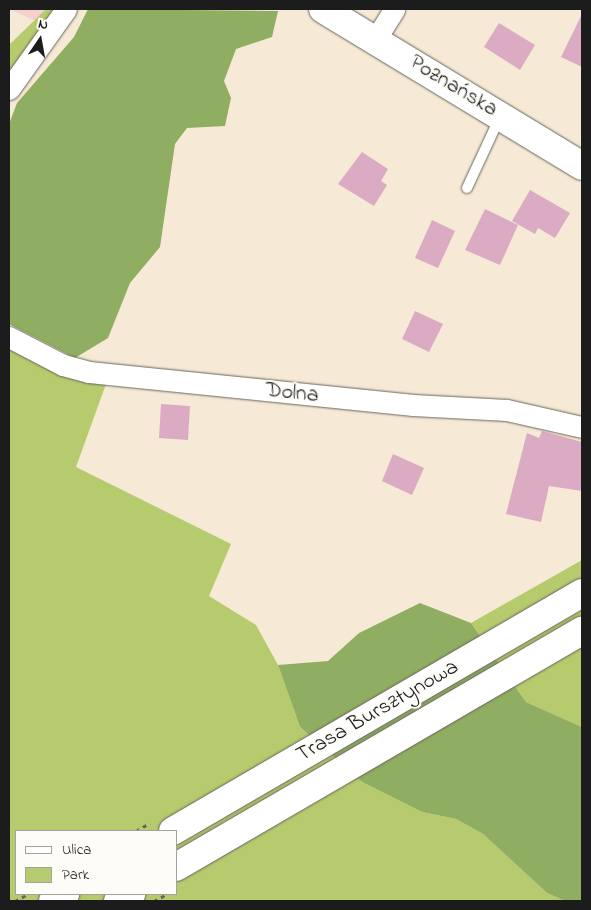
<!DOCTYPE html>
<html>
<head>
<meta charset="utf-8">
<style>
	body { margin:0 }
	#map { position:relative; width:591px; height:910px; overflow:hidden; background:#f6ead6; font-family:"Indie Flower",sans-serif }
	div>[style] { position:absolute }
	.built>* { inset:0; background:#f7d0cd }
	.green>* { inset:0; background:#b6ca6e }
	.forest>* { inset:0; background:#90ae61 }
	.building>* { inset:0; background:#daabc3 }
	.path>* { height:3px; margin-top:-1.5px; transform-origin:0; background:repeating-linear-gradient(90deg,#68645d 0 4px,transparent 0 8px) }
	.roads { filter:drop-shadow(0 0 1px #68645d) drop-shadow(0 0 1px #68645d) }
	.service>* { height:10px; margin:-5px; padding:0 5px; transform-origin:5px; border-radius:5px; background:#fff }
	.minor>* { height:21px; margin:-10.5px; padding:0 10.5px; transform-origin:10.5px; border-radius:10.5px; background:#fff }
	.primary>* { height:28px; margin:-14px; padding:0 14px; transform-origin:14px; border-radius:14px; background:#fff }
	span { translate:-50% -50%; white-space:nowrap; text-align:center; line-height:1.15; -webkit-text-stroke:4px #fdfcf7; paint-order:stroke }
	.street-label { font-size:22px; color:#1c1c1c }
	.frame { position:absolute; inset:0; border:10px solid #1c1c1c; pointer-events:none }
	.legend { position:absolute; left:15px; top:830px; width:162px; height:65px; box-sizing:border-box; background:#fdfcf7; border:1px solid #a3a29f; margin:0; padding:6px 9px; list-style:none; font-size:15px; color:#1c1c1c }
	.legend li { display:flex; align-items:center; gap:10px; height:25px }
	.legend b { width:25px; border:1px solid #a3a29f }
	.north { position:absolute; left:15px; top:15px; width:50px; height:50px; -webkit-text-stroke:4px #fdfcf7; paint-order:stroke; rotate:12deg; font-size:14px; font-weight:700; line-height:20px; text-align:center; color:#1c1c1c }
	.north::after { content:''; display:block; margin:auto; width:18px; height:22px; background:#1c1c1c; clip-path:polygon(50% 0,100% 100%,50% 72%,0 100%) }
</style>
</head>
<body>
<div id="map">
	<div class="built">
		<div style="clip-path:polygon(9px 9px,59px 9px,46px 26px)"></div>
	</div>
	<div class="green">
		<div style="clip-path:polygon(46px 9px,59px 9px,9px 78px,9px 45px)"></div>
		<div style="clip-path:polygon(evenodd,9px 342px,106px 384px,76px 467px,231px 544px,209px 596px,256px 625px,278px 665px,300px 727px,362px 782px,422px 812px,456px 819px,483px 834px,547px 893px,565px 901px,9px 901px,9px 342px,16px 831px,176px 831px,176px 894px,16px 894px,16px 831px)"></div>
		<div style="clip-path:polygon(582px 560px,582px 727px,526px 702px,471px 623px)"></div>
	</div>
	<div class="forest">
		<div style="clip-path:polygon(88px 9px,278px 11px,272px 37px,236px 49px,224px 81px,231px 98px,225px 126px,187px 128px,175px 144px,160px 247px,130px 283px,108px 338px,75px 358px,9px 324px,9px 124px,17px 103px,74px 37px)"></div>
		<div style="clip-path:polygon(420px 603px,471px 623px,526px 702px,582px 727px,582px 901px,565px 901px,547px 893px,483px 834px,456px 819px,422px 812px,362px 782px,300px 727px,278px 665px,328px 661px,359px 633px)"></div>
	</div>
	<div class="building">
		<div style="clip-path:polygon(582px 14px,582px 67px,561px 57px)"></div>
		<div style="clip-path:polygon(499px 23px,535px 45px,520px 70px,484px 47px)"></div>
		<div style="clip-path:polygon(362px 152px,388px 169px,381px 181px,387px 185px,374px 206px,338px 184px)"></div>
		<div style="clip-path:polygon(530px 190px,570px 213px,555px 238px,538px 228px,535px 234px,512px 221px)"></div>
		<div style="clip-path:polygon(485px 209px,518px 225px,500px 265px,465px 250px)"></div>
		<div style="clip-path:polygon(432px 220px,455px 231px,438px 268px,415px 258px)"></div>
		<div style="clip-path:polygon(415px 311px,443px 324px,429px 352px,402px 339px)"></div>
		<div style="clip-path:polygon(161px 404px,190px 406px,188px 440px,159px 438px)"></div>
		<div style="clip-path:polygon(542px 431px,582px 442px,582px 491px,549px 486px,541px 522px,506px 514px,527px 433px,539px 438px)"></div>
		<div style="clip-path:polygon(393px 454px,424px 468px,412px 495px,382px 481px)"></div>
	</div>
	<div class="path">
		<div style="left:136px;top:831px;width:16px;rotate:-30deg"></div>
		<div style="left:15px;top:901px;width:15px;rotate:-28deg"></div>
		<div style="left:154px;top:901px;width:15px;rotate:-28deg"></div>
	</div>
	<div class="roads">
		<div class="service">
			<div style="left:467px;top:188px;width:78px;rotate:-65.1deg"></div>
		</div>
		<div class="minor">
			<div style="left:375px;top:40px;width:36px;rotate:-58deg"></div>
			<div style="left:9px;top:89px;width:98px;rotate:-54.5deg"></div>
			<div style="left:9px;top:337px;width:61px;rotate:27.4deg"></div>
			<div style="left:63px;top:365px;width:27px;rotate:15deg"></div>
			<div style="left:89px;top:372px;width:326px;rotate:5.8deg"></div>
			<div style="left:413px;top:405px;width:94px;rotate:3deg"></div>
			<div style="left:507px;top:410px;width:77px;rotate:12.8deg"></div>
		</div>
		<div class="primary">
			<div style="left:323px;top:9px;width:303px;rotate:31.2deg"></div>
			<div style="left:173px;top:831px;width:473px;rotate:-30.2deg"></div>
			<div style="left:176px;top:867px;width:470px;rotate:-30.2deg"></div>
			<div style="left:53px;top:901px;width:14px;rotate:-30deg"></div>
			<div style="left:118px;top:901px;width:15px;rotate:-28deg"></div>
		</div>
	</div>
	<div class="street-label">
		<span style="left:453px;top:87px;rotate:31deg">Poznańska</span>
		<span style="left:292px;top:394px;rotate:6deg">Dolna</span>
		<span style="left:378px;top:712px;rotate:-30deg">Trasa Bursztynowa</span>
	</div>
	<div class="frame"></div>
	<ul class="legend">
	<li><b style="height:6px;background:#fff"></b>Ulica</li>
	<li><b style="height:14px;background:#b6ca6e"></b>Park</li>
	</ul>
	<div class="north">N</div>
</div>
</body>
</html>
